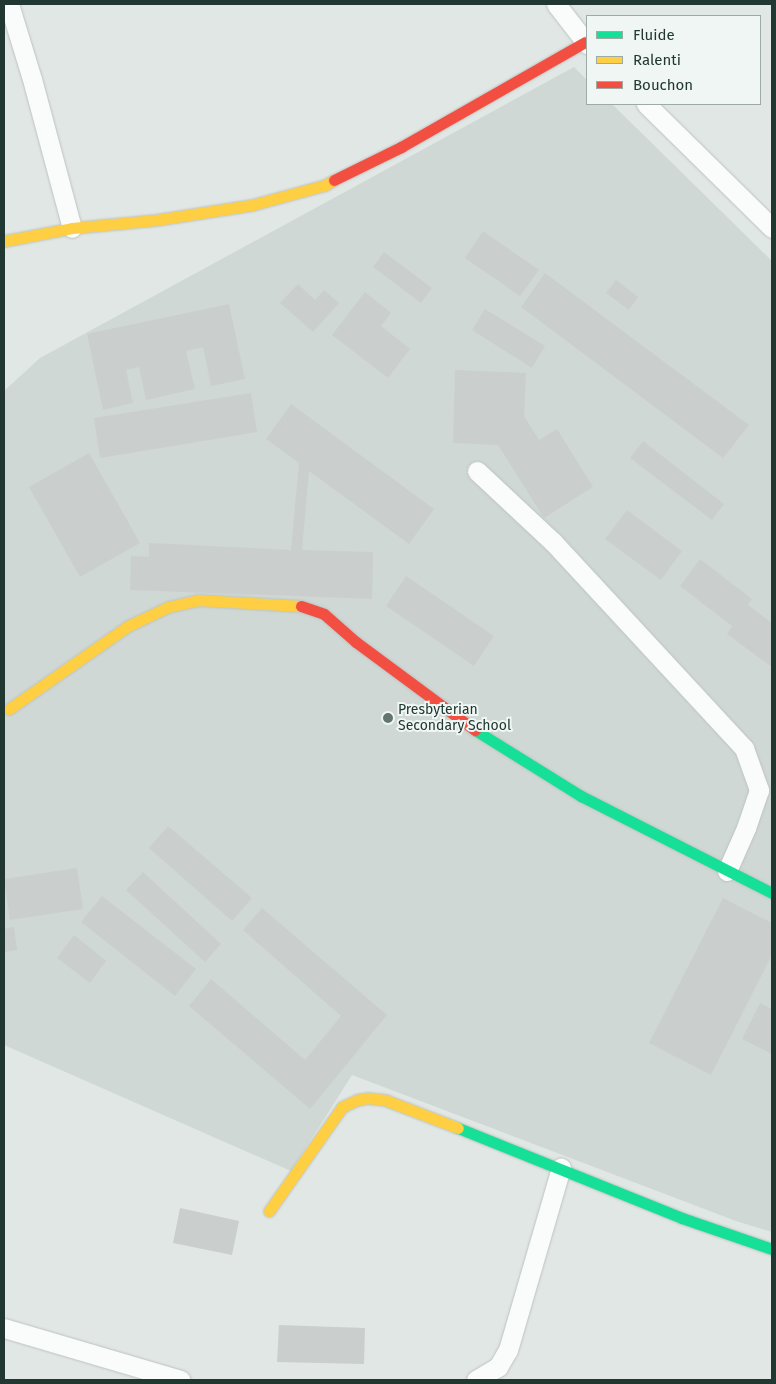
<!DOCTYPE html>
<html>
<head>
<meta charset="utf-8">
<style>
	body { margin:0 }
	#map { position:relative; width:776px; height:1384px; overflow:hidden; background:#e1e7e4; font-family:"Fira Sans",sans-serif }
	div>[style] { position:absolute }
	.built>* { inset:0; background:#cfd8d4 }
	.building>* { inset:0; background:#cacfcd }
	.roads { filter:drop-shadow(0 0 1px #bec3c1) drop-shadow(0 0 1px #bec3c1) }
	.street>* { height:19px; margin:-9.5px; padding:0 9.5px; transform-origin:9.5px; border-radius:9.5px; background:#fafbfb }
	.fast>* { height:11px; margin:-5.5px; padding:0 5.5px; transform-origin:5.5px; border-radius:5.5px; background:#16e098 }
	.slow>* { height:11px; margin:-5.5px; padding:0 5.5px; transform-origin:5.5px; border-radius:5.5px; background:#ffcf43 }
	.jam>* { height:11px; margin:-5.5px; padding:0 5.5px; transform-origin:5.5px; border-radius:5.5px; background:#f24e42 }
	.dots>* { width:14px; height:14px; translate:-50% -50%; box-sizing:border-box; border:2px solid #eff6f3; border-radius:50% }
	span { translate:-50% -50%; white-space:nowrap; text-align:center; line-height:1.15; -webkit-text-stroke:4px #eff6f3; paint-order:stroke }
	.poi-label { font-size:14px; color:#213832 }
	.left { translate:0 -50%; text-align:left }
	.frame { position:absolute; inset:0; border:5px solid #213832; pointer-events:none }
	.legend { position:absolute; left:586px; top:15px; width:175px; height:90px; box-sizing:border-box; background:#eff6f3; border:1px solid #9daaa6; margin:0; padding:6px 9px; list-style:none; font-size:15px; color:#213832 }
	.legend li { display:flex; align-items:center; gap:10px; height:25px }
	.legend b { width:25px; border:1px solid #9daaa6 }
</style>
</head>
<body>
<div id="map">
	<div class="built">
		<div style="clip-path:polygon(574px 67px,587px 80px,587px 104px,612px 104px,772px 261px,772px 1232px,736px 1221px,352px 1075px,291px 1171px,4px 1045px,4px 391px,40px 358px)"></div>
	</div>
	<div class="building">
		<div style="clip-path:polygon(483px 231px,539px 270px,520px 296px,465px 258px)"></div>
		<div style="clip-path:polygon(384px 252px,432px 288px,421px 303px,373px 267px)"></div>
		<div style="clip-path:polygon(545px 273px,749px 425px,723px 458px,521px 307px)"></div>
		<div style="clip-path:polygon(616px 280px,638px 297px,629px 310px,606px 293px)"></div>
		<div style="clip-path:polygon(298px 284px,315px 300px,324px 290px,339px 303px,313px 332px,280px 303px)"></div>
		<div style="clip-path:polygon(365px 292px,391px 313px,381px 326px,410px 349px,388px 378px,332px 335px)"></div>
		<div style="clip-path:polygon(229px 304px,245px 379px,211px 386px,203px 347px,186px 351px,195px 389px,146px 400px,139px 367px,126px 370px,133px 403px,103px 410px,87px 334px)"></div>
		<div style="clip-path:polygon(485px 309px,545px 346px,532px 368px,472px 330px)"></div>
		<div style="clip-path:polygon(455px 370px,526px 373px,524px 416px,539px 440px,557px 429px,593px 487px,544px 518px,498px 445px,453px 443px)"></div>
		<div style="clip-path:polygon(251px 393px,257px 432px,100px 458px,94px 418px)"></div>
		<div style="clip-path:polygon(291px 404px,434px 509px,409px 544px,309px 471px,302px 550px,373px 552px,372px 599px,130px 590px,131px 556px,149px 557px,149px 543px,291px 550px,299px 463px,266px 439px)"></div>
		<div style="clip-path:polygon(643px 441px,724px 504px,712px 520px,630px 458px)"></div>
		<div style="clip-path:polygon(89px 453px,140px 543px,80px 577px,29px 487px)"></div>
		<div style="clip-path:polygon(627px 510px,682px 551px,661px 580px,605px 539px)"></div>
		<div style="clip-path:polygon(700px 559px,752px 599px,748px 605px,772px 623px,772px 667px,727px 634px,732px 626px,680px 586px)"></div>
		<div style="clip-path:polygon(406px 576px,494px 636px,474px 666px,386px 606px)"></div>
		<div style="clip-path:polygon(168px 826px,252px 898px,232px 921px,149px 848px)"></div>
		<div style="clip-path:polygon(77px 868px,83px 909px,10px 920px,4px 879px)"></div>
		<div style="clip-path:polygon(143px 872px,221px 944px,205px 962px,126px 890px)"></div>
		<div style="clip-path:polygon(102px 896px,196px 969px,175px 996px,81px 922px)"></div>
		<div style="clip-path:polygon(723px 898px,772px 923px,772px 955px,711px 1075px,649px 1043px)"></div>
		<div style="clip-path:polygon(262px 908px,387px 1015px,310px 1109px,189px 1006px,211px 979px,305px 1060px,341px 1016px,243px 930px)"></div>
		<div style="clip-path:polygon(14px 927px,17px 950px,4px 952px,4px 929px)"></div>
		<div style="clip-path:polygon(74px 935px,106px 961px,90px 983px,57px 958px)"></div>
		<div style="clip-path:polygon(760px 1003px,772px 1009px,772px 1054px,742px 1039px)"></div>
		<div style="clip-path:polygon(180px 1208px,239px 1221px,232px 1255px,173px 1243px)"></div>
		<div style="clip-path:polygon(279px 1325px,365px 1328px,364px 1364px,277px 1362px)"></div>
	</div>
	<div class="roads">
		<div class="street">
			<div style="left:9px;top:4px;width:78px;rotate:73deg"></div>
			<div style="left:32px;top:79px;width:154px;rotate:75deg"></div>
			<div style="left:556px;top:4px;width:51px;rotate:52.2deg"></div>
			<div style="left:646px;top:104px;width:177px;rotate:44.5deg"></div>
			<div style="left:477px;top:471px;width:104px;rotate:43.1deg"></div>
			<div style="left:553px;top:542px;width:281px;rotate:47.2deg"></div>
			<div style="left:744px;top:748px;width:45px;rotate:70.3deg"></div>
			<div style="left:759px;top:790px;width:40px;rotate:108.9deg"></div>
			<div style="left:746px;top:828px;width:47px;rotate:113.8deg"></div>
			<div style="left:4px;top:1328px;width:184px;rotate:16.4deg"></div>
			<div style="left:476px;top:1380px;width:26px;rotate:-31deg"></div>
			<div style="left:498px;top:1367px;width:20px;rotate:-60deg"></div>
			<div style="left:508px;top:1350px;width:190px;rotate:-73.8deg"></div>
		</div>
		<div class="fast">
			<div style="left:475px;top:730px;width:125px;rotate:31.9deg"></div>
			<div style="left:581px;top:796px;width:214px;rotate:26.9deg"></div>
			<div style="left:458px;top:1128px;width:241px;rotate:21.9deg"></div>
			<div style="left:682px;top:1218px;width:95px;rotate:19deg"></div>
		</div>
		<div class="slow">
			<div style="left:4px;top:241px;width:69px;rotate:-10.8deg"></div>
			<div style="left:72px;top:228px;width:84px;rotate:-5.4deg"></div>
			<div style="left:156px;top:220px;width:97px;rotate:-8.9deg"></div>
			<div style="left:252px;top:205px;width:76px;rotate:-15.3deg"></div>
			<div style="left:325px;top:185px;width:10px;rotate:-29deg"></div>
			<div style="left:9px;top:709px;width:145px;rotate:-34.9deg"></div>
			<div style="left:128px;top:626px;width:44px;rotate:-25.4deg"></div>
			<div style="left:168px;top:607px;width:31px;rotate:-13deg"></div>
			<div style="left:198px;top:600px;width:103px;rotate:3.3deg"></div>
			<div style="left:269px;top:1211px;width:127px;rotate:-54.9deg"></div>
			<div style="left:342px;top:1107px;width:17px;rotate:-25deg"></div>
			<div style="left:357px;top:1100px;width:10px;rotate:-11deg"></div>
			<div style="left:367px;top:1098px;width:18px;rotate:6deg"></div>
			<div style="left:385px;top:1100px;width:78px;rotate:21deg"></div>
		</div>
		<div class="jam">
			<div style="left:334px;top:180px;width:75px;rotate:-26.2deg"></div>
			<div style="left:401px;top:147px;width:212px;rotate:-29.7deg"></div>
			<div style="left:301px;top:606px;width:24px;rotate:19deg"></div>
			<div style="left:324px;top:614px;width:43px;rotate:41.2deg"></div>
			<div style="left:356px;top:642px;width:148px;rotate:36.5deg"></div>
		</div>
	</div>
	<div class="dots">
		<div style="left:388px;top:718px;background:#647570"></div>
	</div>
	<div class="poi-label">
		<span class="left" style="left:398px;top:718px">Presbyterian<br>Secondary School</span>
	</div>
	<div class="frame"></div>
	<ul class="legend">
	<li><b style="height:6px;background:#16e098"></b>Fluide</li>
	<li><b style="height:6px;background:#ffcf43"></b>Ralenti</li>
	<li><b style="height:6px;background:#f24e42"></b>Bouchon</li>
	</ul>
</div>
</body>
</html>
